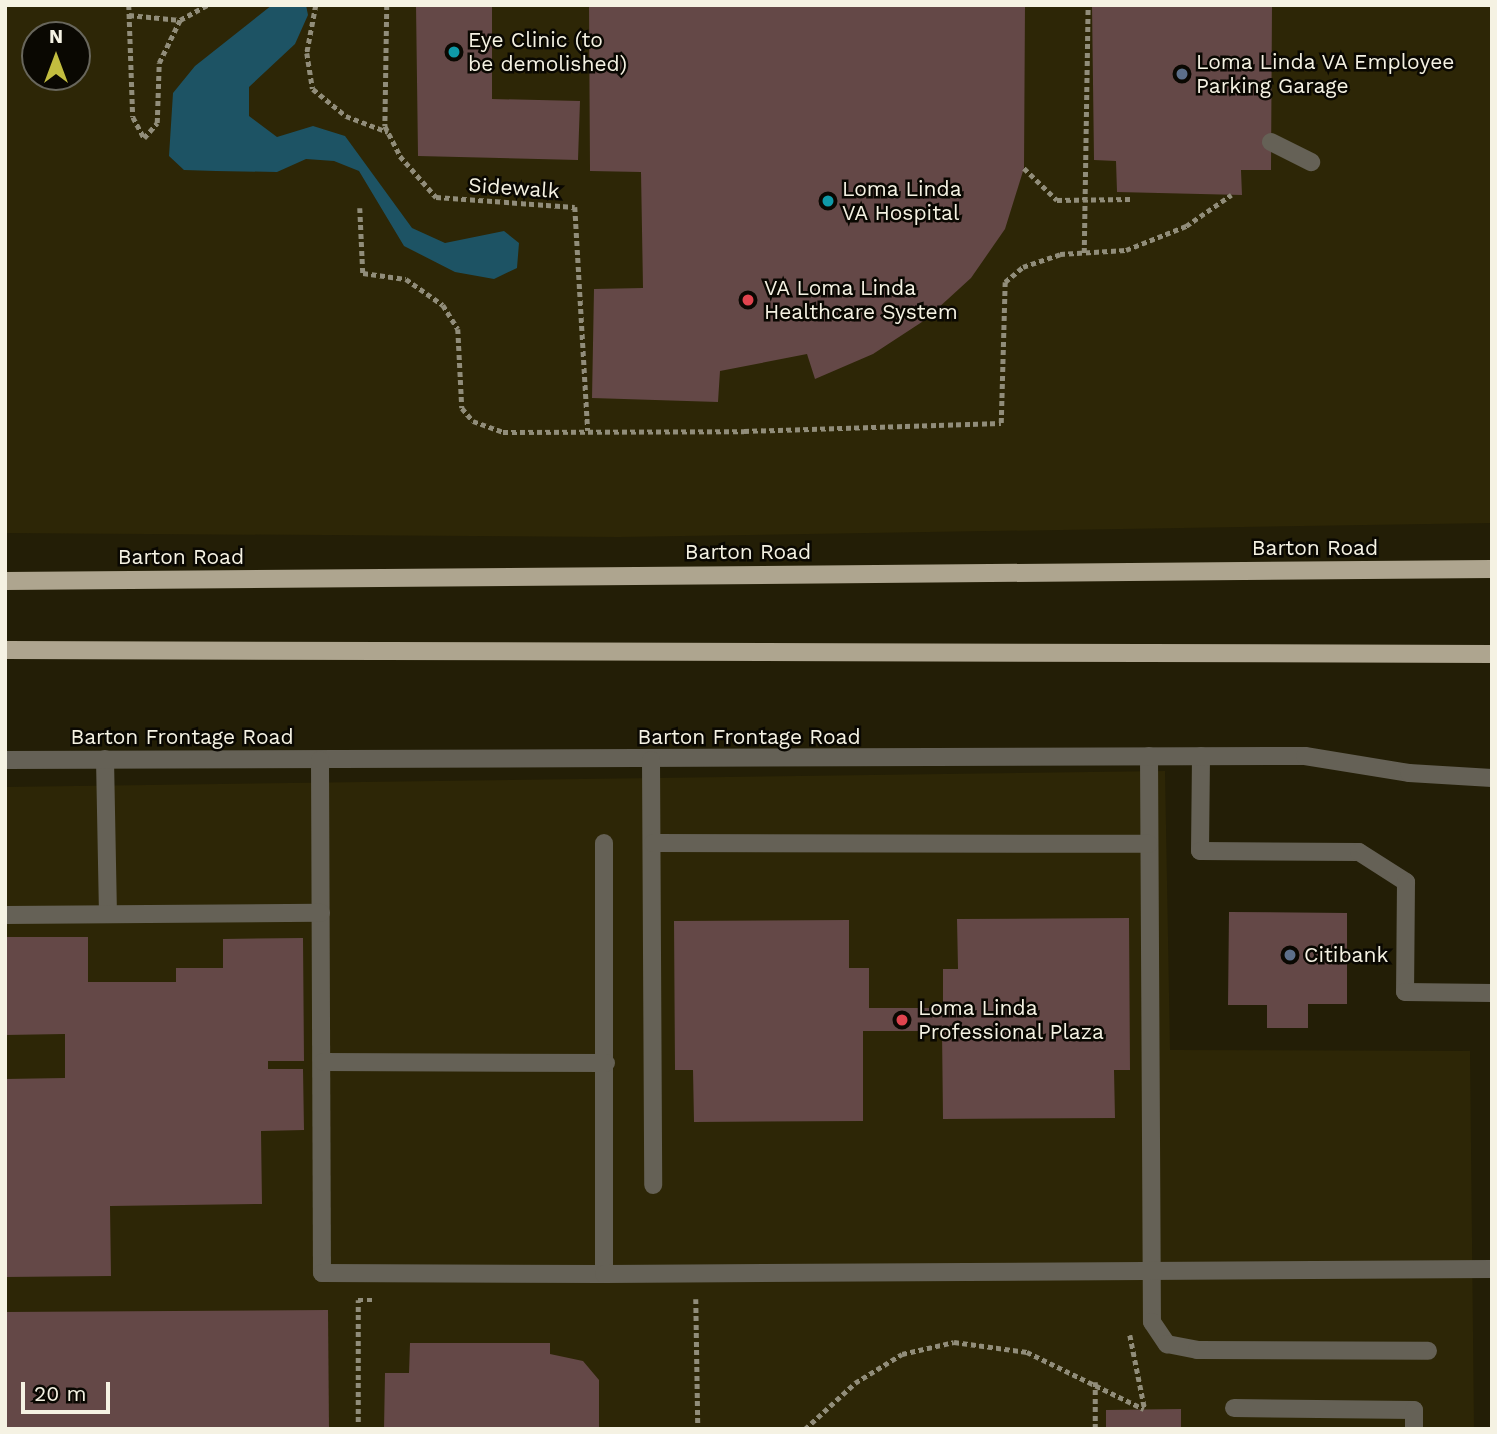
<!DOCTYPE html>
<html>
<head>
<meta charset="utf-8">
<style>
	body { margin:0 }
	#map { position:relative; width:1497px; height:1434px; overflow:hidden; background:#231e06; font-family:"Work Sans",sans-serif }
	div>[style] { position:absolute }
	.built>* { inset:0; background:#2d2606 }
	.water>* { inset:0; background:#1d5364 }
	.building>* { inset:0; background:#644847 }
	.path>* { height:4.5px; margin-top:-2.25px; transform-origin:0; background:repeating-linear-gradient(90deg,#918d7a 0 5px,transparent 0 8.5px) }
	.minor>* { height:18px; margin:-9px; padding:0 9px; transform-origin:9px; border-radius:9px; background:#656156 }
	.major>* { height:18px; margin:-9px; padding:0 9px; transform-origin:9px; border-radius:9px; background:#aea58f }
	.dots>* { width:19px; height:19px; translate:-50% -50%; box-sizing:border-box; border:4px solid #0a0802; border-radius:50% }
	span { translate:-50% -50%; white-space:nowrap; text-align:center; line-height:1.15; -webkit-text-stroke:5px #0a0802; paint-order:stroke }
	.poi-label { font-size:21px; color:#f5f2e3 }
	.left { translate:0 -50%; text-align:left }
	.street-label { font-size:21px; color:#f5f2e3 }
	.frame { position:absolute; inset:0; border:7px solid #f5f2e3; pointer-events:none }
	.north { position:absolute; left:21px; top:21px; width:70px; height:70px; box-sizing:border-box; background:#0a0802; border:2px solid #68665c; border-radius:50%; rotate:0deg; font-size:19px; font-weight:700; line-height:28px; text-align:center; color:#f5f2e3 }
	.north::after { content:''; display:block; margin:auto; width:24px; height:32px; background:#c2bd3f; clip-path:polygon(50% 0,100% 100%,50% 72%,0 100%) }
	.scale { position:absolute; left:21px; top:1382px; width:89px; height:32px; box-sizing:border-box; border:4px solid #f5f2e3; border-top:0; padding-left:9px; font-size:21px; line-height:24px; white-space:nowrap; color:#f5f2e3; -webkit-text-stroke:5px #0a0802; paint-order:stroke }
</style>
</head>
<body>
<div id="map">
	<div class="built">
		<div style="clip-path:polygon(evenodd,5px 5px,1492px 5px,1492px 523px,619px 537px,5px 533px,5px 5px,35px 35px,77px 35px,77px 77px,35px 77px,35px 35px)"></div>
		<div style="clip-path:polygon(1165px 771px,1170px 1050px,1470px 1051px,1474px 1429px,5px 1429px,5px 787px)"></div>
	</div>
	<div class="water">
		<div style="clip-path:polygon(272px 5px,306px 5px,308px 15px,295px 44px,249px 87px,249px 116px,277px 137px,313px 126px,345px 136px,412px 228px,445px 243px,504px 231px,519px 243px,517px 268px,494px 279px,455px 272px,404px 246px,359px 171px,334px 161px,306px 159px,277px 172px,216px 171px,184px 170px,169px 156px,173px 93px,195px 66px)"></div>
	</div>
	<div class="building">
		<div style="clip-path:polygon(416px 5px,492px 5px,492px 99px,580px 101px,578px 160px,418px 156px)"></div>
		<div style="clip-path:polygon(589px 5px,1025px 5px,1024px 168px,1005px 229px,971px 278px,925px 320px,873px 354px,815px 379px,807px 354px,720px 371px,718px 402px,592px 398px,594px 289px,643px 288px,641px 172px,590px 171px)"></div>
		<div style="clip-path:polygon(1092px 5px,1272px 5px,1271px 170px,1241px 170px,1242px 195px,1117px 192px,1116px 161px,1094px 160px)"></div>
		<div style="clip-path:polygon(1229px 912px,1347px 913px,1347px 1004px,1308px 1004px,1308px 1028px,1267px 1028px,1267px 1005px,1228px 1005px)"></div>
		<div style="clip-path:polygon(1129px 918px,1130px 1070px,1114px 1070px,1115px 1118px,943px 1119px,942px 1031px,863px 1031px,863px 1121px,694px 1122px,693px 1070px,675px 1070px,674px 921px,849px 920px,849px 968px,869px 968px,869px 1008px,943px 1008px,943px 969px,958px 969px,957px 919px)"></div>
		<div style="clip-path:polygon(5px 937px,88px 937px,88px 982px,176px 982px,176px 968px,223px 968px,223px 939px,303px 938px,304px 1061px,268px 1061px,268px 1069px,303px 1069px,304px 1130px,261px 1131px,262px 1204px,110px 1206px,111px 1276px,5px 1277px,5px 1079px,65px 1078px,65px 1034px,5px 1035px)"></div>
		<div style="clip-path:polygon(328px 1310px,329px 1429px,5px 1429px,5px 1312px)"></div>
		<div style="clip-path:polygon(410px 1343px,550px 1343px,550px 1354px,583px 1361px,599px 1380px,599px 1429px,384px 1429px,385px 1373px,409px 1373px)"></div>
		<div style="clip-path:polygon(1181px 1409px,1181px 1429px,1106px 1429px,1106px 1410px)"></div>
	</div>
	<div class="path">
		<div style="left:129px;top:5px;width:112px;rotate:88deg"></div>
		<div style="left:133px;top:117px;width:24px;rotate:62deg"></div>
		<div style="left:144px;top:138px;width:20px;rotate:-49deg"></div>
		<div style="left:157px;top:123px;width:60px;rotate:-88.1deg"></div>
		<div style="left:159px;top:63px;width:48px;rotate:-64deg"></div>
		<div style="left:316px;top:5px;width:49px;rotate:100.6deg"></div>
		<div style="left:307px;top:53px;width:36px;rotate:81deg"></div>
		<div style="left:313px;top:89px;width:43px;rotate:39.3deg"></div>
		<div style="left:346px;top:116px;width:45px;rotate:20.9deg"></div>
		<div style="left:387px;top:5px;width:121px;rotate:90.9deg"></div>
		<div style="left:385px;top:126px;width:34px;rotate:63deg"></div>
		<div style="left:400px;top:156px;width:55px;rotate:48.7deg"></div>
		<div style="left:436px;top:197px;width:139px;rotate:4.1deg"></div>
		<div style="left:575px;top:207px;width:224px;rotate:86.7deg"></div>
		<div style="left:129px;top:15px;width:51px;rotate:5.6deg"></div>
		<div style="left:180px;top:20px;width:31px;rotate:-29deg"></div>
		<div style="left:1024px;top:168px;width:46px;rotate:44.1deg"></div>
		<div style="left:1057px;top:200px;width:74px;rotate:-0.8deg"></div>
		<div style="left:360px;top:208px;width:65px;rotate:87.4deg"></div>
		<div style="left:363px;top:273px;width:43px;rotate:7.9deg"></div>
		<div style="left:406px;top:279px;width:45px;rotate:35.1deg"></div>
		<div style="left:443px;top:305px;width:28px;rotate:58deg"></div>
		<div style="left:458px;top:329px;width:79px;rotate:87.1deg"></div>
		<div style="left:462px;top:408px;width:17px;rotate:50deg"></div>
		<div style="left:473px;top:421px;width:32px;rotate:20deg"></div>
		<div style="left:503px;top:432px;width:241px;rotate:-0.2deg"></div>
		<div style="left:744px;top:431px;width:257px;rotate:-1.8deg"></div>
		<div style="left:1001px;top:423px;width:141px;rotate:-88.4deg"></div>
		<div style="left:1005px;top:282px;width:23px;rotate:-40deg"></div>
		<div style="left:1023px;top:267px;width:39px;rotate:-19deg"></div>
		<div style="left:1060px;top:254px;width:66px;rotate:-3.5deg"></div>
		<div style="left:1126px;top:250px;width:65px;rotate:-21.8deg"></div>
		<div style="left:1186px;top:226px;width:55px;rotate:-34.6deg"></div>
		<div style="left:1084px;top:253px;width:248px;rotate:-89.1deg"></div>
		<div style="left:696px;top:1299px;width:130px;rotate:89.1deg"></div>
		<div style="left:1130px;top:1335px;width:76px;rotate:78.7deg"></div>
		<div style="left:358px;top:1422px;width:122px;rotate:-90deg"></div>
		<div style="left:358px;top:1300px;width:17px"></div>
		<div style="left:805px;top:1429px;width:68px;rotate:-42.6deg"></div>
		<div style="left:855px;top:1383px;width:55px;rotate:-31.7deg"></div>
		<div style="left:902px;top:1354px;width:53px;rotate:-13deg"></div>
		<div style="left:954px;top:1342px;width:74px;rotate:7.8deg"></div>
		<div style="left:1027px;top:1352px;width:130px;rotate:26deg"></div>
		<div style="left:1095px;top:1429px;width:47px;rotate:-90deg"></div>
	</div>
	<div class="minor">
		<div style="left:1271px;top:142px;width:45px;rotate:26.6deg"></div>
		<div style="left:1149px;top:756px;width:566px;rotate:89.7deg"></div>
		<div style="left:1152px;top:1322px;width:27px;rotate:56deg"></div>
		<div style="left:1167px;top:1344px;width:31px;rotate:11deg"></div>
		<div style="left:1197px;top:1350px;width:231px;rotate:0.2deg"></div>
		<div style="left:1201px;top:756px;width:95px;rotate:90.6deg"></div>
		<div style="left:1200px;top:851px;width:159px;rotate:0.4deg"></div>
		<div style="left:1359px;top:852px;width:56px;rotate:32.6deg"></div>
		<div style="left:1406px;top:882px;width:110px;rotate:90.5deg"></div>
		<div style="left:1405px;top:992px;width:87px;rotate:0.7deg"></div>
		<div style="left:105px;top:759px;width:155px;rotate:88.9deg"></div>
		<div style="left:5px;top:760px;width:1300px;rotate:-0.18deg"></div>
		<div style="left:1305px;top:756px;width:105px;rotate:9.3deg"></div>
		<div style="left:1409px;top:773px;width:83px;rotate:3.4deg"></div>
		<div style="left:320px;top:760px;width:513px;rotate:89.78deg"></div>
		<div style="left:322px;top:1273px;width:282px;rotate:0.2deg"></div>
		<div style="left:604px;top:1274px;width:431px;rotate:-90deg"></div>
		<div style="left:651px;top:760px;width:425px;rotate:89.7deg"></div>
		<div style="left:653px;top:843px;width:496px;rotate:0.1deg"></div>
		<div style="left:5px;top:915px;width:316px;rotate:-0.4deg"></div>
		<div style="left:323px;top:1062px;width:283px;rotate:0.2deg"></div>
		<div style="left:604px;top:1274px;width:888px;rotate:-0.32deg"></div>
		<div style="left:1234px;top:1408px;width:180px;rotate:0.6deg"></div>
		<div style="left:1414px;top:1410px;width:19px;rotate:90deg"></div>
	</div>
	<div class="major">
		<div style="left:5px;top:581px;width:1487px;rotate:-0.46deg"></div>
		<div style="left:5px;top:650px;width:1487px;rotate:0.15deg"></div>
	</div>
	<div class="dots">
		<div style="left:454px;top:52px;background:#0f9aa8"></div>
		<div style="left:1182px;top:74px;background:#5c6f8a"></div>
		<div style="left:828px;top:201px;background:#0f9aa8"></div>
		<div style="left:748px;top:300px;background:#e0444e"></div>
		<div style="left:1290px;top:955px;background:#5c6f8a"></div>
		<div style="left:902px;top:1020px;background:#e0444e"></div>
	</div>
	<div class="poi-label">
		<span class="left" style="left:468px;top:52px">Eye Clinic (to<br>be demolished)</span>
		<span class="left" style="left:1196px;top:74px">Loma Linda VA Employee<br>Parking Garage</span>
		<span class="left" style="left:842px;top:201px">Loma Linda<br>VA Hospital</span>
		<span class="left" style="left:764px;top:300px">VA Loma Linda<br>Healthcare System</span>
		<span class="left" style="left:1304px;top:955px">Citibank</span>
		<span class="left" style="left:918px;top:1020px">Loma Linda<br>Professional Plaza</span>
	</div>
	<div class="street-label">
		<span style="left:514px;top:188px;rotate:4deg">Sidewalk</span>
		<span style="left:1315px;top:548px">Barton Road</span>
		<span style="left:748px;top:552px">Barton Road</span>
		<span style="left:181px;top:557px">Barton Road</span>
		<span style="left:182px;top:737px">Barton Frontage Road</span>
		<span style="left:749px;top:737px">Barton Frontage Road</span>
	</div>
	<div class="frame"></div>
	<div class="north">N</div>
	<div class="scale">20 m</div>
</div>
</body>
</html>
